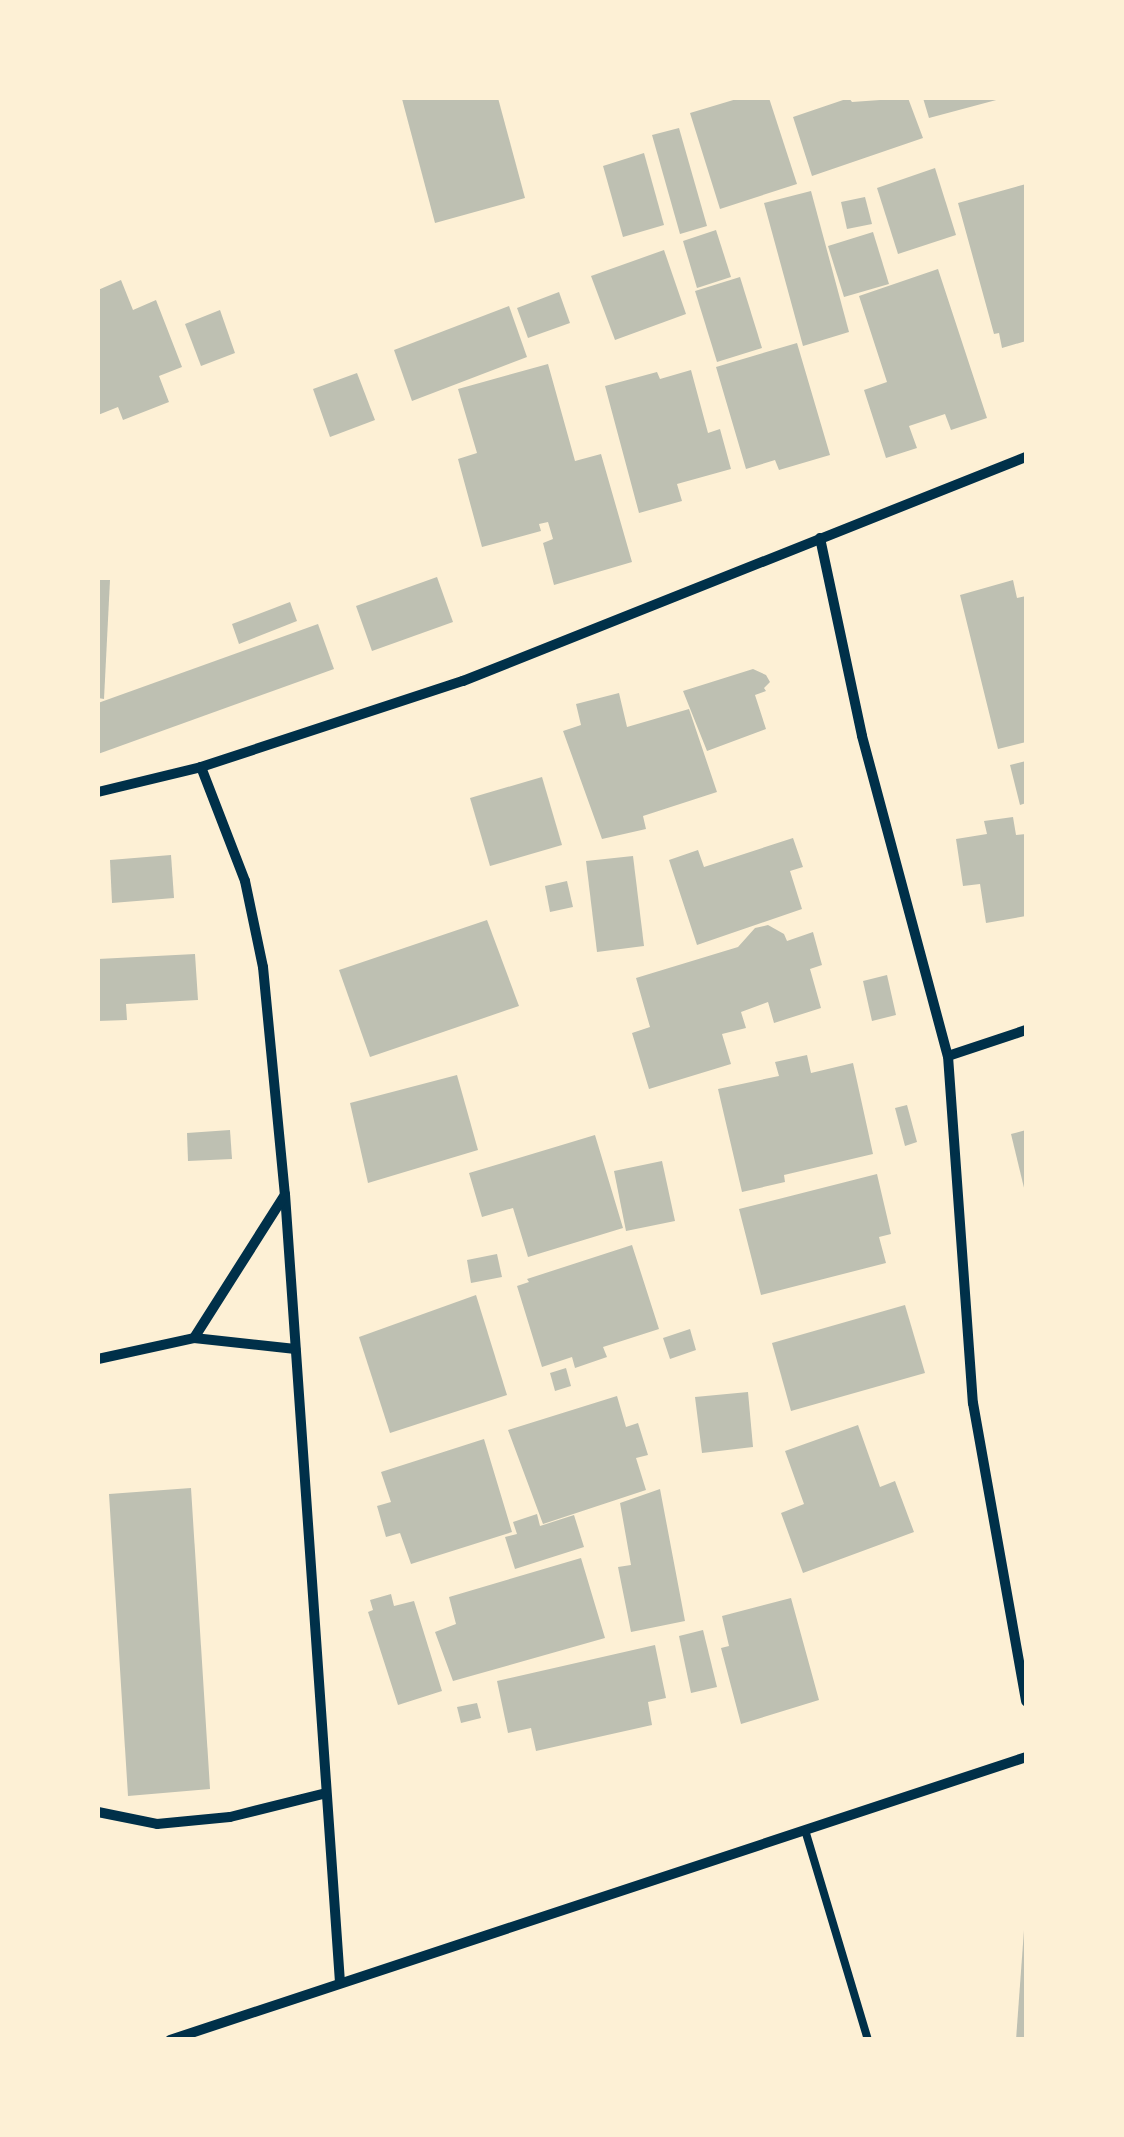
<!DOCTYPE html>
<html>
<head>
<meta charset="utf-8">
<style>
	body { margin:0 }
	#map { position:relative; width:1124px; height:2137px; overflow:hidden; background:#fdf0d5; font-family:"Titillium Web",sans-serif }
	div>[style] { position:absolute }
	.building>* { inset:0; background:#bec0b2 }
	.service>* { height:8px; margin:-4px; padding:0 4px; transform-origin:4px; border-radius:4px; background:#003049 }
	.minor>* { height:10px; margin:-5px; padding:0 5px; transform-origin:5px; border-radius:5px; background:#003049 }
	span { translate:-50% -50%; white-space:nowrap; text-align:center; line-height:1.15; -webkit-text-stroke:8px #fdf0d5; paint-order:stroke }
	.frame { position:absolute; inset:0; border:100px solid #fdf0d5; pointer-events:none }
</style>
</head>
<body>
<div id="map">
	<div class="building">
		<div style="clip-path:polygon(498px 98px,525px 198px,435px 223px,402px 99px)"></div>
		<div style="clip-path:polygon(740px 98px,769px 98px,797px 184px,720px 209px,690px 113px)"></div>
		<div style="clip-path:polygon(849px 98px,852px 102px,908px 98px,923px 138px,812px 176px,793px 117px)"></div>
		<div style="clip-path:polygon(923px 98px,1000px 98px,1000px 99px,929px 118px)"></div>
		<div style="clip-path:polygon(679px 128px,707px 226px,680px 234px,652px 135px)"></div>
		<div style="clip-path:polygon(644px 153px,664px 225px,623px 237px,603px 166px)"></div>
		<div style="clip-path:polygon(935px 168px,956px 235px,898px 254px,877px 188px)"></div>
		<div style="clip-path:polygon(1026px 184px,1026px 341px,1002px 348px,999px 333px,994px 334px,958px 203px)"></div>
		<div style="clip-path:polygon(811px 191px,849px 332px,803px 346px,764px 203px)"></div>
		<div style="clip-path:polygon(865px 197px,872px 224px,847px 229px,841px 202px)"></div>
		<div style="clip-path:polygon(716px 230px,731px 277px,697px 288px,683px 241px)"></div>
		<div style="clip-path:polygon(873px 232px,889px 284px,844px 297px,828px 246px)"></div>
		<div style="clip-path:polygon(664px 250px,686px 314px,615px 340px,591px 276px)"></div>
		<div style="clip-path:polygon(938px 269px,987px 418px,951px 430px,945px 414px,909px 426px,917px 448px,886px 458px,864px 390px,887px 382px,859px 296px)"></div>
		<div style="clip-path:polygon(740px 277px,762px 348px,717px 362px,695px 291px)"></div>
		<div style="clip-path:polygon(121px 280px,133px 310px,156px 300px,182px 367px,159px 376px,169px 402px,123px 420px,118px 407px,98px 415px,98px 290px)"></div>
		<div style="clip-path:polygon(559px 292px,570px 323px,528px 338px,517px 308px)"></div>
		<div style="clip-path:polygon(509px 306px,527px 357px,412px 401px,394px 350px)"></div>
		<div style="clip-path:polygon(220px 310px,235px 353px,201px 366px,185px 324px)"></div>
		<div style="clip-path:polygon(797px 343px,830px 455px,779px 470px,775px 460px,746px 469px,716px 367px)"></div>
		<div style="clip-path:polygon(548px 364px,575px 461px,601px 454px,632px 562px,554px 585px,543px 543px,553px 539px,548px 522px,539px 524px,541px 531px,482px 547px,458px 459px,477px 453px,458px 389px)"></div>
		<div style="clip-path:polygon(691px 370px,708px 433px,720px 429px,731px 469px,677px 484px,682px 501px,639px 513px,605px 386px,657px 372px,660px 379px)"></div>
		<div style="clip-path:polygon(357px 373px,375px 420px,330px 437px,313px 389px)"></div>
		<div style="clip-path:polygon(437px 577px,453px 622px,372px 651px,356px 606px)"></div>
		<div style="clip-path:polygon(98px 580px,110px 580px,104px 699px,98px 698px)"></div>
		<div style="clip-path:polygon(1013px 580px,1017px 598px,1026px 596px,1026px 742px,998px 749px,960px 595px)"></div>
		<div style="clip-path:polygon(290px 602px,297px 621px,239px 644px,232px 624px)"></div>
		<div style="clip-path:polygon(318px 624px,334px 669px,98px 754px,98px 703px)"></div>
		<div style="clip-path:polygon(753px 669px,766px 675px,770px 682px,764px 688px,766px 691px,755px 695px,766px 729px,707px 751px,683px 691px)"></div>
		<div style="clip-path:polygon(619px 693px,627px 727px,689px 709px,717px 792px,643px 816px,646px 829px,602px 839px,563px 731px,581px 725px,576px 704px)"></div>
		<div style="clip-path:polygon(1026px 761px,1026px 803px,1020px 805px,1010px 765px)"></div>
		<div style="clip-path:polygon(542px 777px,562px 845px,490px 866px,470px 798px)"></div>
		<div style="clip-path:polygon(1013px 817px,1016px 835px,1026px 834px,1026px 916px,986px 923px,980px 884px,963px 886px,956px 839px,987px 834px,984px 821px)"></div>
		<div style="clip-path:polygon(793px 838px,803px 867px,790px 871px,802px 909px,697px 945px,669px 860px,698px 850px,704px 867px)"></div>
		<div style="clip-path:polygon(171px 855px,174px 898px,112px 903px,110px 860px)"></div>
		<div style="clip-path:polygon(633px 856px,644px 946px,597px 952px,586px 861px)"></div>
		<div style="clip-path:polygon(567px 881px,573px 907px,550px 912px,545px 886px)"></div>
		<div style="clip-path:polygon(487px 920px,519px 1006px,370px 1057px,339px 970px)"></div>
		<div style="clip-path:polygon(768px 925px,784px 934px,787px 941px,813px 932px,822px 965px,810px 969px,821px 1008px,774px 1023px,768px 1002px,741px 1012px,746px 1028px,722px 1034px,731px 1064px,649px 1089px,632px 1033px,650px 1027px,636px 978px,738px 947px,755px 928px)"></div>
		<div style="clip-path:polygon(195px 954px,198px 1000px,126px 1004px,127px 1020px,98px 1021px,98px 959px)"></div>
		<div style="clip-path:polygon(887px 975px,896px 1015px,872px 1021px,863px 981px)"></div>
		<div style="clip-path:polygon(807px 1055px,811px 1073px,853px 1063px,873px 1154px,784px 1175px,785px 1182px,742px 1192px,718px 1089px,779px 1076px,775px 1062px)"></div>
		<div style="clip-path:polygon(457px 1075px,478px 1150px,368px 1183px,350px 1103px)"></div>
		<div style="clip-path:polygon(907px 1105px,917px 1142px,905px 1146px,895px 1108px)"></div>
		<div style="clip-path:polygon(230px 1130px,232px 1159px,188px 1161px,187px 1133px)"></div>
		<div style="clip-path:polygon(1026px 1130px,1026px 1191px,1025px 1192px,1011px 1134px)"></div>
		<div style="clip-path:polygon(595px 1135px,623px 1228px,528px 1257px,513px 1208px,482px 1217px,469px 1173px)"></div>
		<div style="clip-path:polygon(662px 1161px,675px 1221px,626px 1231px,614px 1171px)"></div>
		<div style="clip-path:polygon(877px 1174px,891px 1234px,879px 1237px,886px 1263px,761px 1295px,739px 1209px)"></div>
		<div style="clip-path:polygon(632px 1245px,659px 1329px,603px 1347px,607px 1357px,575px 1368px,572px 1357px,542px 1367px,517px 1286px,529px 1282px,527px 1279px)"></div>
		<div style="clip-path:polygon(497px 1254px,502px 1277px,471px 1283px,467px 1260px)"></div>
		<div style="clip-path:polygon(476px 1295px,507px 1395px,390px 1433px,359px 1337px)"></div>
		<div style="clip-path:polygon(905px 1305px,925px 1373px,791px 1411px,772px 1343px)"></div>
		<div style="clip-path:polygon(690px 1329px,696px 1350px,670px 1359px,663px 1338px)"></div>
		<div style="clip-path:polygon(566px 1368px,571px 1386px,555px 1391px,550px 1373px)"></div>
		<div style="clip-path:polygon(748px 1392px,753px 1447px,702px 1453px,695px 1397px)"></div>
		<div style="clip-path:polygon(617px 1396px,626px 1427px,638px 1423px,648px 1455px,636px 1458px,646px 1490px,543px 1524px,508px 1430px)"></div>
		<div style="clip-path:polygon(858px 1425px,880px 1487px,895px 1481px,914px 1532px,803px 1573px,781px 1513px,804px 1504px,785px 1451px)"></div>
		<div style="clip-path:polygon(484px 1439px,512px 1532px,411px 1564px,400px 1533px,386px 1537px,377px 1506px,391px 1502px,381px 1472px)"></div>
		<div style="clip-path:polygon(191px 1488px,210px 1789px,128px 1796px,109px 1494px)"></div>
		<div style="clip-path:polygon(660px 1489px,685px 1621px,631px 1632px,618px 1567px,631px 1565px,620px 1503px)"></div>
		<div style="clip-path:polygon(537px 1514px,540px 1526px,574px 1515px,584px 1547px,515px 1569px,505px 1537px,517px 1534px,513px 1522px)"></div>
		<div style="clip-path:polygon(581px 1558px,605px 1638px,453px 1681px,435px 1632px,456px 1624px,449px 1597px)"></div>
		<div style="clip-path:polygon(391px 1594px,394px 1606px,414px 1601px,442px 1691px,398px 1705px,368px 1612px,373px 1610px,370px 1600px)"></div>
		<div style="clip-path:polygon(791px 1598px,819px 1700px,741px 1724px,721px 1648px,729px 1646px,722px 1616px)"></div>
		<div style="clip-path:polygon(703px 1630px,717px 1687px,691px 1693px,679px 1636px)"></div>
		<div style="clip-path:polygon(655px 1645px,666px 1698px,648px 1702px,652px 1725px,536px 1751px,531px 1728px,508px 1733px,497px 1681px)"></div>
		<div style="clip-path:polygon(477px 1703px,481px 1718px,461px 1723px,457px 1707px)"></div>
		<div style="clip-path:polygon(1024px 1930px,1026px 2040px,1016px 2040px)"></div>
	</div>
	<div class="service">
		<div style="left:805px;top:1830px;width:219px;rotate:73.3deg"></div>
	</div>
	<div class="minor">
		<div style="left:820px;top:538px;width:202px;rotate:78deg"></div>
		<div style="left:862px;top:736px;width:331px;rotate:75deg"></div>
		<div style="left:948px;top:1056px;width:348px;rotate:85.9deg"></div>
		<div style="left:973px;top:1403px;width:303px;rotate:79.9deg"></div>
		<div style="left:201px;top:767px;width:122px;rotate:68.9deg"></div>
		<div style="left:245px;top:881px;width:88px;rotate:78.2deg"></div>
		<div style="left:263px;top:967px;width:228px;rotate:84.5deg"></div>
		<div style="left:285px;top:1194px;width:791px;rotate:86.01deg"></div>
		<div style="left:98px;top:792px;width:106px;rotate:-13.6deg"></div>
		<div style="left:201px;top:767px;width:276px;rotate:-18.2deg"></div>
		<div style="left:463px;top:681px;width:606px;rotate:-21.7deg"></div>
		<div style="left:948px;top:1056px;width:82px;rotate:-18.4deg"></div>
		<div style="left:194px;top:1338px;width:168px;rotate:-57.6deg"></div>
		<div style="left:98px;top:1359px;width:98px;rotate:-12.3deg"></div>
		<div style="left:194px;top:1338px;width:102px;rotate:6.2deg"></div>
		<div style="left:98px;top:1812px;width:60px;rotate:11.5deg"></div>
		<div style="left:157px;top:1824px;width:73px;rotate:-5.5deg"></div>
		<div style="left:230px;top:1817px;width:99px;rotate:-14deg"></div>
		<div style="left:170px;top:2040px;width:902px;rotate:-18.29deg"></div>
	</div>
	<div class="frame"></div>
</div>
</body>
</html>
